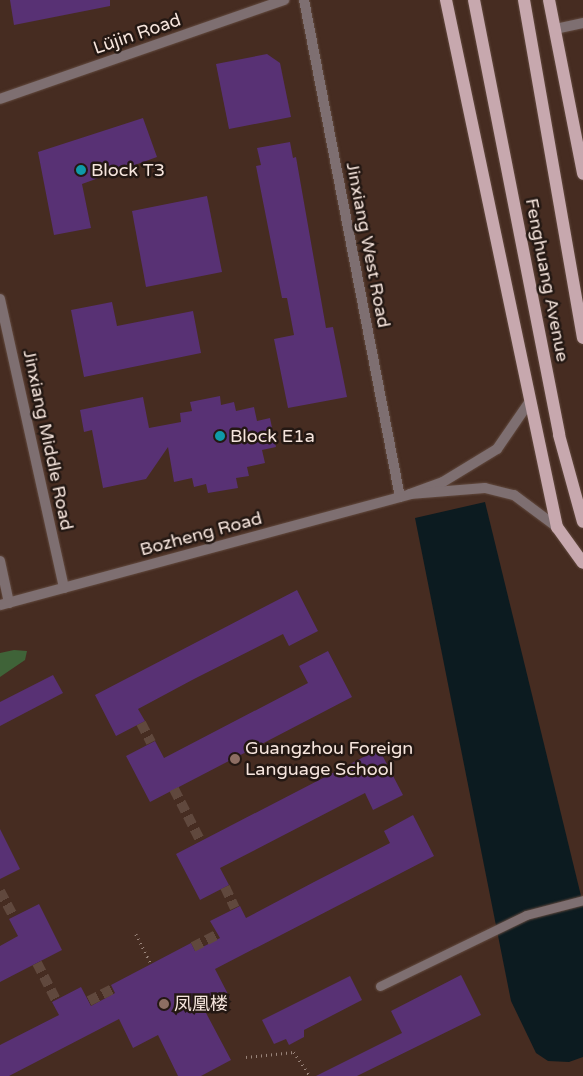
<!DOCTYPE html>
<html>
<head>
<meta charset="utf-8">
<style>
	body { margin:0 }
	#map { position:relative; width:583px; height:1076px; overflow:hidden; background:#462c21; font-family:"Varela Round","Noto Sans SC",sans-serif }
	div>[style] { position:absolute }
	.green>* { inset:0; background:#3f6338 }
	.water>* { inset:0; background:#0c1b20 }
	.building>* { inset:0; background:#583174 }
	.pedestrian-tunnel>* { height:10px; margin-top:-5px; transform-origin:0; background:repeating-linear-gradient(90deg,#60483d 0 10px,transparent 0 15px) }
	.path>* { height:2.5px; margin-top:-1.25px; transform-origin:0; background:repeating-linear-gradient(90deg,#99847a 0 1px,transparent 0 5px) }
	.roads { filter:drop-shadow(0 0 1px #624a3f) drop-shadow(0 0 1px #624a3f) }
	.service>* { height:9px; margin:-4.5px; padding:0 4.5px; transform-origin:4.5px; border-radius:4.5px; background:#7e6f71 }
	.minor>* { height:10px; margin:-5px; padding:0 5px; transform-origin:5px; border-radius:5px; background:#7e6f71 }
	.tertiary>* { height:10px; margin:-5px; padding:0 5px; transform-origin:5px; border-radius:5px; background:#7e6f71 }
	.primary>* { height:12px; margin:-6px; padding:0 6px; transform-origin:6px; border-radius:6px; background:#c7a8ae }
	.dots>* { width:14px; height:14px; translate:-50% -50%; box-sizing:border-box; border:2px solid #241813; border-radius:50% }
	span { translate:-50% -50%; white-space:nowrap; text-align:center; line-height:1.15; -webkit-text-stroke:5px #241813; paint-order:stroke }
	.street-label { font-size:18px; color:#f6e5dd }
	.poi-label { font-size:18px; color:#f6e5dd }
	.left { translate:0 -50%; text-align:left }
</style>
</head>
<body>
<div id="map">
	<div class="green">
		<div style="clip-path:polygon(14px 650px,27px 651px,25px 660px,0 677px,0 653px)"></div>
	</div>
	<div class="water">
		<div style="clip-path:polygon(485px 502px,583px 904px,583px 1057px,569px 1062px,548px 1061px,536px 1053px,511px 1001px,415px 518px)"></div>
	</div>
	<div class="building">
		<div style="clip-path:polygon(10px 0,110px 0,110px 6px,14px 25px)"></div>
		<div style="clip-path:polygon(267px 54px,280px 63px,291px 117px,229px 129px,216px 64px)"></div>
		<div style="clip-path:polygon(143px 118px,157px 157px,82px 184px,91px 228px,54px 235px,38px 152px)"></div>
		<div style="clip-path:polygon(290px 142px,293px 158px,296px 157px,326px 328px,333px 327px,347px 397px,288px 408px,274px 339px,294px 335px,287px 298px,282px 298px,256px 166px,261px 165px,257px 148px)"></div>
		<div style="clip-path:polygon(207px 196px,222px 272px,146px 287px,132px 211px)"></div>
		<div style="clip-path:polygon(112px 302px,117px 326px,193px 311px,201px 353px,84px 377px,71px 310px)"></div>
		<div style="clip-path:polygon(220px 396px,221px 405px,234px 402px,236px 411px,254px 407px,257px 421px,270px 418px,276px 447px,262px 450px,265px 463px,247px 467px,249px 476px,236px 478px,238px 488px,208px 493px,206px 484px,194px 487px,192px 478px,174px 482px,168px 447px,146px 479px,103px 488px,92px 430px,84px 432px,80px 410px,143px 397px,149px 428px,181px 422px,180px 413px,192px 411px,190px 402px)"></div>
		<div style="clip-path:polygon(297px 590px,318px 631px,289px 646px,283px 634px,194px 679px,138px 709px,145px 721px,116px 736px,95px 695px)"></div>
		<div style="clip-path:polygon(328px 651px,352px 697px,150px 802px,126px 756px,155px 741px,164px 758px,308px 683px,299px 666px)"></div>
		<div style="clip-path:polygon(53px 675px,63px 693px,0 726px,0 702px)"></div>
		<div style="clip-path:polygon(379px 749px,403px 795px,373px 810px,365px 793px,220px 868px,229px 885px,200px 900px,176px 854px)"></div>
		<div style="clip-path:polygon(413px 815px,434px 856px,215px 969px,230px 998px,205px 1011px,231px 1060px,201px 1076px,178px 1076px,158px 1035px,133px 1048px,119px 1019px,9px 1076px,0 1076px,0 1045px,59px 1015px,52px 1002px,81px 987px,91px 1006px,115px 993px,111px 985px,191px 943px,195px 951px,220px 938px,210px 921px,240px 906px,246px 918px,314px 882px,390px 843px,384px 831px)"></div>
		<div style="clip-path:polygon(0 829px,20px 869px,0 879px)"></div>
		<div style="clip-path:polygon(39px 904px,62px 950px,0 982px,0 946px,18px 936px,9px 919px)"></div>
		<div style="clip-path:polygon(461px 975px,481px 1015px,357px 1076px,316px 1076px,402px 1033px,391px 1011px)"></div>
		<div style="clip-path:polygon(350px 976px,362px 1000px,304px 1030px,304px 1037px,289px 1045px,286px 1039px,274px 1044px,262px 1020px)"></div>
	</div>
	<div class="pedestrian-tunnel">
		<div style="left:141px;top:723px;width:22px;rotate:63deg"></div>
		<div style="left:174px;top:789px;width:59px;rotate:63deg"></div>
		<div style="left:225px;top:887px;width:23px;rotate:65deg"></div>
		<div style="left:0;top:891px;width:30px;rotate:62deg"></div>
		<div style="left:193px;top:947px;width:28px;rotate:-27deg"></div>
		<div style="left:37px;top:963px;width:42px;rotate:62.8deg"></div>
		<div style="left:89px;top:1001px;width:27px;rotate:-27deg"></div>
	</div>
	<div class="path">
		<div style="left:136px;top:934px;width:34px;rotate:63deg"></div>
		<div style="left:246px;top:1057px;width:48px;rotate:-5.9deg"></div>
		<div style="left:294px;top:1052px;width:29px;rotate:56deg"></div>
	</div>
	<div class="roads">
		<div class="service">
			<div style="left:380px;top:986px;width:162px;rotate:-25.9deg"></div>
			<div style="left:526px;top:915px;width:59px;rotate:-14.7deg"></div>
		</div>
		<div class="minor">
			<div style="left:304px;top:0;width:506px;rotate:79.07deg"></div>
			<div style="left:555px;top:29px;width:29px;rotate:-12deg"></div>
			<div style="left:0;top:99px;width:301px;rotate:-19.2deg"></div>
			<div style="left:0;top:299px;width:296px;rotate:77.5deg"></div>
			<div style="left:0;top:561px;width:43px;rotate:77.9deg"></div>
		</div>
		<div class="tertiary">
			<div style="left:530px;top:401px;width:58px;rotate:124.5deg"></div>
			<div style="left:497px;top:449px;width:63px;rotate:148.6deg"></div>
			<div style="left:443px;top:482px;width:35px;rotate:160deg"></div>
			<div style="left:410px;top:494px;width:75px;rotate:-4.6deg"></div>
			<div style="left:485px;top:488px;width:30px;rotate:14deg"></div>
			<div style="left:514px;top:495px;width:54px;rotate:36.7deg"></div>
			<div style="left:0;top:605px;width:425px;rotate:-15.1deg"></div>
		</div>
		<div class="primary">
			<div style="left:446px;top:0;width:539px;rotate:78.11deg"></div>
			<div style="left:557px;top:527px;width:44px;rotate:54.2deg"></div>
			<div style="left:474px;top:0;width:443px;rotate:78.9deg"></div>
			<div style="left:559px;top:435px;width:90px;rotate:74.6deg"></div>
			<div style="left:524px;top:0;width:343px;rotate:80.1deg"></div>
			<div style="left:549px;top:0;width:177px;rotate:78.9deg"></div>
		</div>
	</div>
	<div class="dots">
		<div style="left:81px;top:170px;background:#0f9aa8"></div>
		<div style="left:220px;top:436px;background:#0f9aa8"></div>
		<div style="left:235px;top:759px;background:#8d6e63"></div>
		<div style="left:164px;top:1004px;background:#8d6e63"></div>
	</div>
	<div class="street-label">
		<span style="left:137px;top:34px;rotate:-19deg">Lüjin Road</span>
		<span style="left:368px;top:245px;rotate:79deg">Jinxiang West Road</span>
		<span style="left:547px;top:280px;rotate:79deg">Fenghuang Avenue</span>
		<span style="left:48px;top:440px;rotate:78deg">Jinxiang Middle Road</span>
		<span style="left:201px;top:534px;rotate:-15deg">Bozheng Road</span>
	</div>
	<div class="poi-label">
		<span class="left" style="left:91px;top:170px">Block T3</span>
		<span class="left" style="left:230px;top:436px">Block E1a</span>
		<span class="left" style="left:245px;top:759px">Guangzhou Foreign<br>Language School</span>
		<span class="left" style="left:174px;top:1004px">凤凰楼</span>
	</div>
</div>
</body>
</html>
